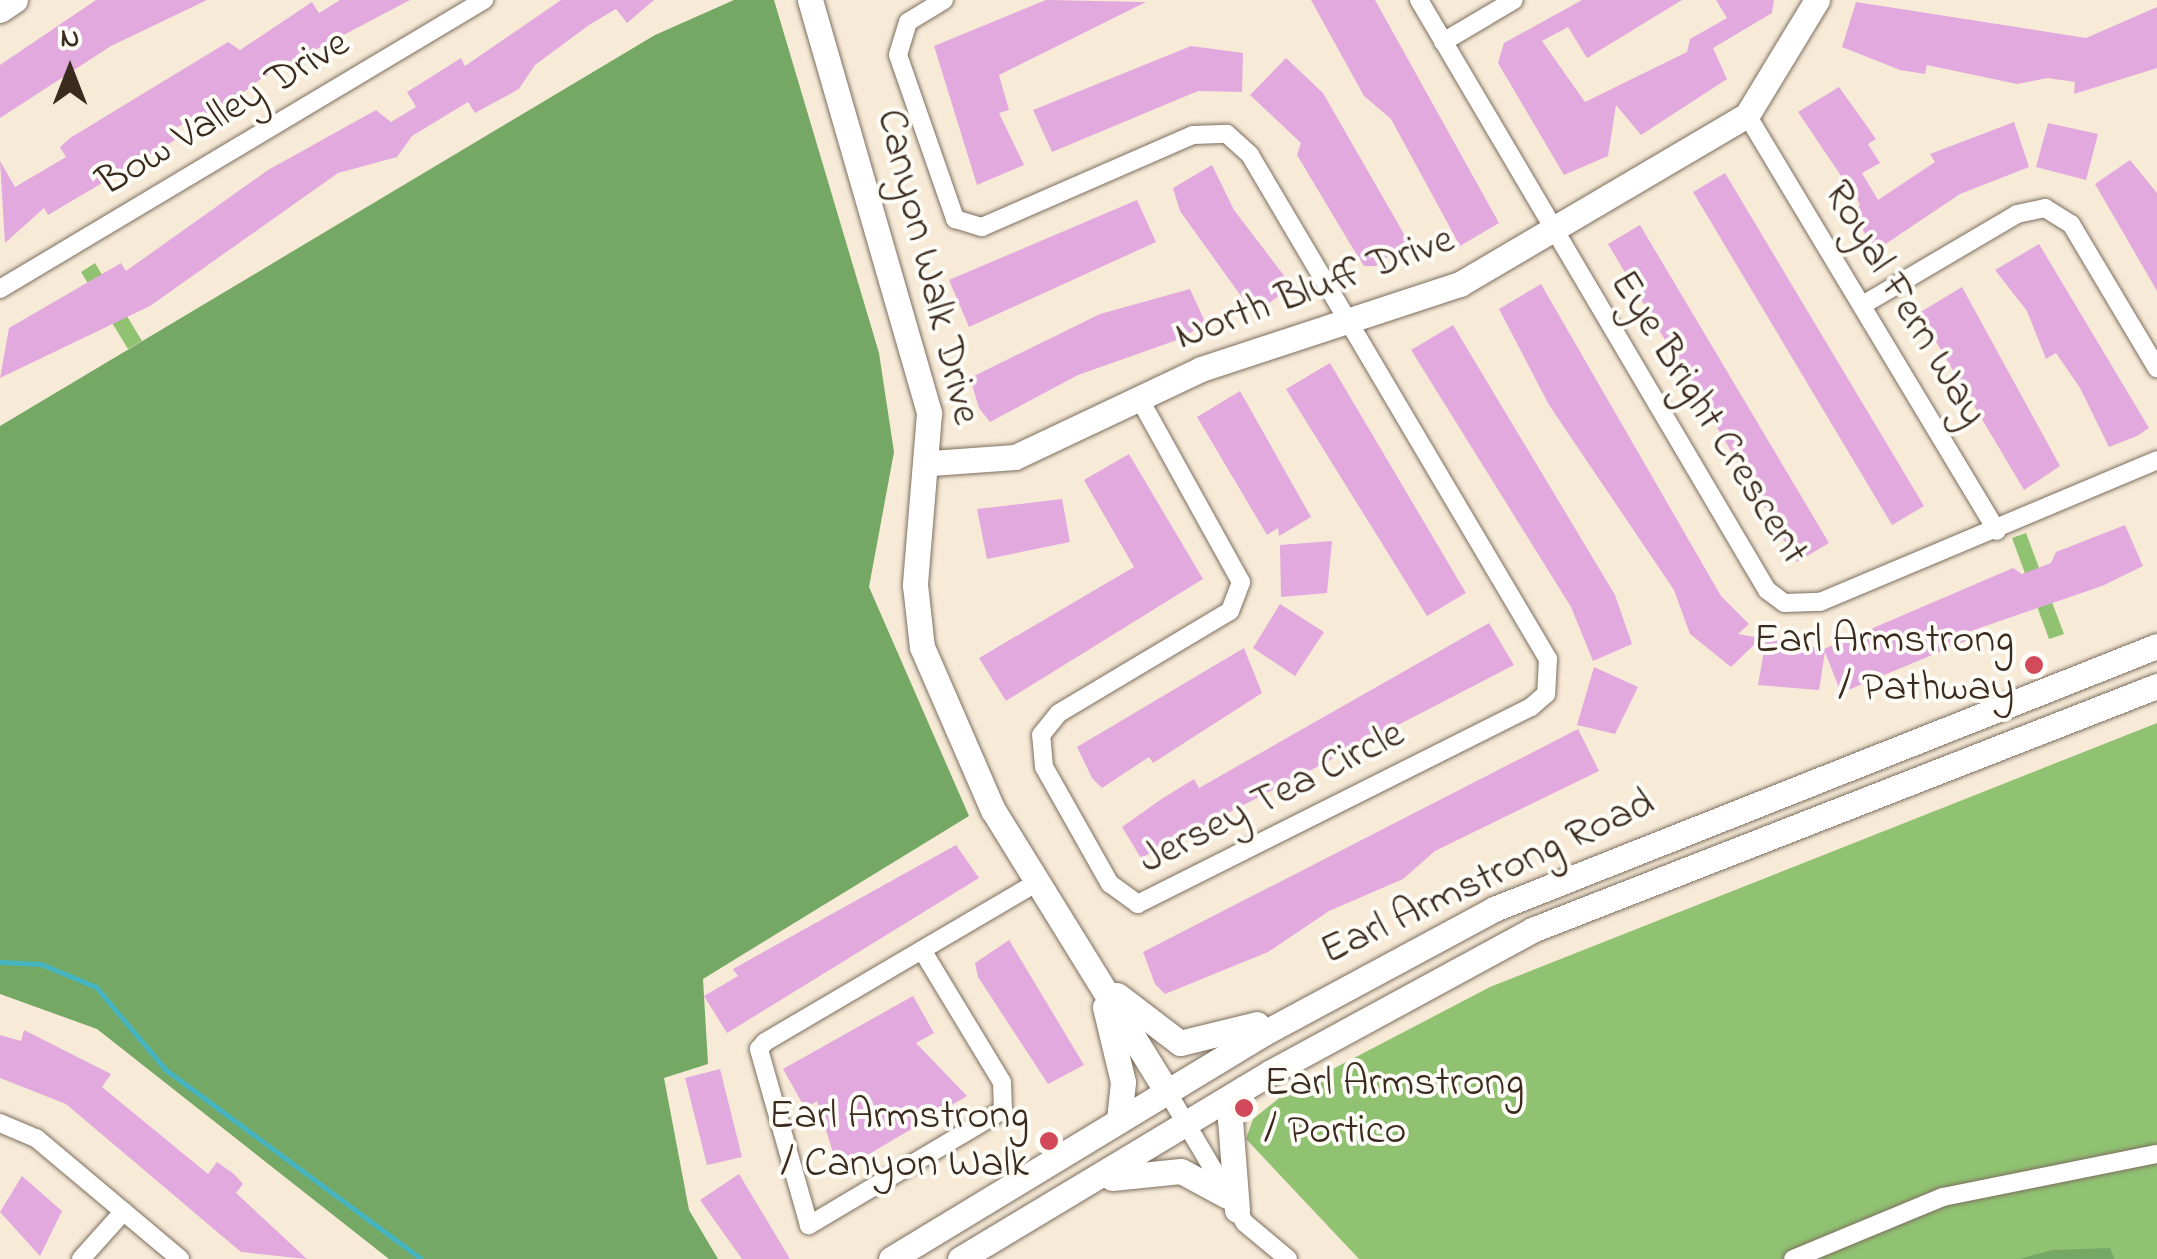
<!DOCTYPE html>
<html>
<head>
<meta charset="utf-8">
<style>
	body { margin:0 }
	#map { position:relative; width:2157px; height:1259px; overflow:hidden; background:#f7ebd8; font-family:"Indie Flower",sans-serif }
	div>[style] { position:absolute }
	.green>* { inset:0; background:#91c272 }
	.forest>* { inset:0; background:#74a864 }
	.stream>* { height:5px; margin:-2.5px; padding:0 2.5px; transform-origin:2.5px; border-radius:2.5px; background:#47b5c1 }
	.building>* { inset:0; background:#e2a9de }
	.roads { filter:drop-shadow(0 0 2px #7d6e5f) drop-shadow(0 0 2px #7d6e5f) }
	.street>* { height:18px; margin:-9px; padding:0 9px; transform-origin:9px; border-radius:9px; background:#fff }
	.secondary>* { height:25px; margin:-12.5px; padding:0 12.5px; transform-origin:12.5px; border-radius:12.5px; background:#fff }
	.dots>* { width:28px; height:28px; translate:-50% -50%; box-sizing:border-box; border:5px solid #fdfcf7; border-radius:50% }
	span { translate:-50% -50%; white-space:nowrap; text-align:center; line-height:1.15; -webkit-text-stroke:8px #fdfcf7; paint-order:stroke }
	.street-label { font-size:42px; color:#3b2a1e }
	.poi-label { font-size:42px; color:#3b2a1e }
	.right { translate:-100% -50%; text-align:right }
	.left { translate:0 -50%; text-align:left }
	.north { position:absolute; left:20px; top:20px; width:100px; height:100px; -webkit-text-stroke:8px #fdfcf7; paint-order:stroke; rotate:0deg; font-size:28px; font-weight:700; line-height:40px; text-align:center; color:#3b2a1e }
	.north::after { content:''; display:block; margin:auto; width:35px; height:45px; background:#3b2a1e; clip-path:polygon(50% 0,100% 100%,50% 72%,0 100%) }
</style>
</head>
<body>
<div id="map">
	<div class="green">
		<div style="clip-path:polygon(95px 263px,142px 341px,128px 349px,81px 272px)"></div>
		<div style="clip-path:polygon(2026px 533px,2064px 634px,2049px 639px,2012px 538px)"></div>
		<div style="clip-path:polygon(2157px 723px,2157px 1259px,2115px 1259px,2109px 1248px,2019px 1259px,1359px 1259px,1246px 1139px,1253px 1119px,1283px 1095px,1490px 987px)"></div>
	</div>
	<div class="forest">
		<div style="clip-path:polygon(734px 0,774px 0,879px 353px,894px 452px,869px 587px,969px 816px,703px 979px,708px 1064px,664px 1078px,689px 1210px,718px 1259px,389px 1259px,97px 1029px,0 994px,0 426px,655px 35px)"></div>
		<div style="clip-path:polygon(2110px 1248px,2115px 1259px,2019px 1259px,2053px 1250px)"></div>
	</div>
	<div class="stream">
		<div style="left:0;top:962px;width:41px;rotate:2.8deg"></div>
		<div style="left:41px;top:964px;width:60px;rotate:22.7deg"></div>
		<div style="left:96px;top:987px;width:109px;rotate:49.9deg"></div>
		<div style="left:166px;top:1070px;width:317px;rotate:36.5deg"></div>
	</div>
	<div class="building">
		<div style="clip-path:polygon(96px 0,207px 0,111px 46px,0 118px,0 65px)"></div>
		<div style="clip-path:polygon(340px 0,410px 0,262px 78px,209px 119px,204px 111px,170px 132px,175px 140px,48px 215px,44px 208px,5px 243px,0 161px,15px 187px,66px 157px,60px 147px,70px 138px,228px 42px,240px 50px,312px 2px,319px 13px)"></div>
		<div style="clip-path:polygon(561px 0,654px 0,627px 23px,616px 9px,589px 25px,535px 65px,519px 89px,475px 113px,468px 102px,412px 136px,397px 157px,338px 173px,150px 306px,0 378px,9px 328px,121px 263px,126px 271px,268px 170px,376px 110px,391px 122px,416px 107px,407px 92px,461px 58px,465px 66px)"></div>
		<div style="clip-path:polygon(1046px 0,1146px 2px,999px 75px,1009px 110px,999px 113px,1024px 165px,977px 185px,934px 46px)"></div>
		<div style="clip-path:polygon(1311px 0,1375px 0,1499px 223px,1460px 246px,1391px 119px,1364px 96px)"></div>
		<div style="clip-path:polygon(1582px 0,1682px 0,1587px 58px,1568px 27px,1542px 41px,1585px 102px,1687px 52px,1690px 39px,1727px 18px,1716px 0,1774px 0,1772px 13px,1713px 48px,1727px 79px,1641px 135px,1616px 105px,1608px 156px,1564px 175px,1498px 63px,1504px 43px)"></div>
		<div style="clip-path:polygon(1856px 2px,2086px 38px,2157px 7px,2157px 68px,2074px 94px,2075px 82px,2048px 78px,2017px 84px,1927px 65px,1925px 74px,1900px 70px,1842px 47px)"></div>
		<div style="clip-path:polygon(1191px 46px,1243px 53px,1242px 92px,1198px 91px,1052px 152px,1033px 110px)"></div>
		<div style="clip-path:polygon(1286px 58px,1323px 93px,1408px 241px,1376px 266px,1364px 266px,1349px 242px,1297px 155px,1301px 143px,1250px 95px)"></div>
		<div style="clip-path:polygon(1839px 87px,1876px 139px,1868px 144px,1880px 163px,1862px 173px,1878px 200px,1935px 162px,1930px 154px,2014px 122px,2029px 167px,1960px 194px,1875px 251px,1854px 215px,1860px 204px,1798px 112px)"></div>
		<div style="clip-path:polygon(2048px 123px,2098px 134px,2086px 180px,2036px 167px)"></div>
		<div style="clip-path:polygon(2130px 160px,2157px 193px,2157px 291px,2095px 184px)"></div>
		<div style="clip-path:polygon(1212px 165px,1234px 210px,1292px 286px,1264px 307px,1251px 310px,1180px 211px,1173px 188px)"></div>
		<div style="clip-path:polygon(1725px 173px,1924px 506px,1892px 525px,1693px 192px)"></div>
		<div style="clip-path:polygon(1137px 200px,1156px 242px,969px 327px,949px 280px)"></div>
		<div style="clip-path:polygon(1640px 225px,1829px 543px,1797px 562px,1608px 244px)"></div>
		<div style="clip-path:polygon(2039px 244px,2149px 428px,2137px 436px,2109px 447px,2080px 388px,2056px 353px,2046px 359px,2027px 311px,1995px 270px)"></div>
		<div style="clip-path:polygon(1541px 284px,1721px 596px,1749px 624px,1738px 634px,1761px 638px,1731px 667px,1690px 634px,1674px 590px,1549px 405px,1499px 309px)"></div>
		<div style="clip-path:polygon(1962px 287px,2060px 466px,2024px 490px,1919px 313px)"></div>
		<div style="clip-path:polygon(1190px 289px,1206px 324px,1177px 340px,1078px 375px,990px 422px,979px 408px,970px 378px,1100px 314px)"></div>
		<div style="clip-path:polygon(1453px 325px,1615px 595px,1632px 644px,1593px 661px,1571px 607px,1411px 350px)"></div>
		<div style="clip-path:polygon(1330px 363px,1466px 593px,1427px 616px,1286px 389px)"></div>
		<div style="clip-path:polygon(1240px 391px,1311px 517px,1279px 536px,1278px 528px,1267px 535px,1197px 417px)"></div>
		<div style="clip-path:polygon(1129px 454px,1203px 579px,1006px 701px,979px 658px,1134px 567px,1084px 480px)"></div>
		<div style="clip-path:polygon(1062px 499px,1070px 542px,987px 559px,977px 509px)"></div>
		<div style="clip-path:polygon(2125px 525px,2143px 566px,2102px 586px,1971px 631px,1973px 638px,1841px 693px,1825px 652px,1819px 690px,1758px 685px,1766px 639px,1824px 649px,2013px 568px,2022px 574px,2051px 563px,2056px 552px)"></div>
		<div style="clip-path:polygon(1332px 541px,1327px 593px,1281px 597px,1280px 545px)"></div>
		<div style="clip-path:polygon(1280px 604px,1324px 632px,1295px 676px,1253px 648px)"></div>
		<div style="clip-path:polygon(1489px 623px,1514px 665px,1141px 858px,1122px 827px,1163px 798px,1194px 779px,1199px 788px)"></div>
		<div style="clip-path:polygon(1244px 648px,1262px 693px,1153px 763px,1149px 757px,1102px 788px,1092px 778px,1077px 747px)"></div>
		<div style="clip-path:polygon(1594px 667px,1638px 687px,1615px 734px,1577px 725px)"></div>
		<div style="clip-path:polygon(1578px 729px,1599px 771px,1435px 851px,1403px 879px,1329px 911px,1268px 952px,1165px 994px,1155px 984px,1143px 952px)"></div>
		<div style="clip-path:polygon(956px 845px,979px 878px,727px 1033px,704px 996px,738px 976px,733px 969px)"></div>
		<div style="clip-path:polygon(1009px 940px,1084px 1065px,1048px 1084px,978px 977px,975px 963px)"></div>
		<div style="clip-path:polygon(913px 996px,934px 1033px,916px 1043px,967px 1096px,839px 1172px,817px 1101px,805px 1108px,783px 1069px)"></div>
		<div style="clip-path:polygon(24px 1030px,111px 1074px,102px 1087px,208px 1174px,217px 1162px,234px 1174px,243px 1184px,236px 1193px,307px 1259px,241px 1252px,66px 1104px,0 1078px,0 1035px,21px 1041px)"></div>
		<div style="clip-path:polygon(720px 1069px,742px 1157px,707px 1165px,685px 1078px)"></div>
		<div style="clip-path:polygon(739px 1174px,790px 1259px,742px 1259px,700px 1200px)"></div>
		<div style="clip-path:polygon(22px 1176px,62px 1211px,40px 1256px,0 1212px)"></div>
	</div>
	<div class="roads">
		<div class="street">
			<div style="left:944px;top:0;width:42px;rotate:148.6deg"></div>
			<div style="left:908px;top:22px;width:34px;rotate:107deg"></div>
			<div style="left:898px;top:55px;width:174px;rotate:70.8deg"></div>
			<div style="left:955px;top:219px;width:28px;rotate:17deg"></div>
			<div style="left:982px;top:227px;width:230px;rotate:-23.6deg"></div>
			<div style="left:1193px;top:135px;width:34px;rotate:-2deg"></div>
			<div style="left:1227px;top:134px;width:31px;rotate:42deg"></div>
			<div style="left:1250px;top:155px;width:586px;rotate:59.41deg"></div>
			<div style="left:1548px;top:659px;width:35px;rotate:93deg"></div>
			<div style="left:1546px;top:694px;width:20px;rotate:139deg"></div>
			<div style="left:1531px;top:707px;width:440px;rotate:153.4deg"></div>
			<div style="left:1138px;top:904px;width:34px;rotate:-144deg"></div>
			<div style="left:1110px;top:884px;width:134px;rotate:-119.4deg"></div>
			<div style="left:1044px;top:767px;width:32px;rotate:-95deg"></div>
			<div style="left:1041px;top:735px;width:28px;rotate:-51deg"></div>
			<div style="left:1059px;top:713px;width:199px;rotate:-30.8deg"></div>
			<div style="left:1230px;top:611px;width:31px;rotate:-69deg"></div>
			<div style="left:1241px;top:582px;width:208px;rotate:-119deg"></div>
			<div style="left:1419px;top:0;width:685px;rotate:59.47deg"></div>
			<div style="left:1767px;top:590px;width:21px;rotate:37deg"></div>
			<div style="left:1784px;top:603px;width:36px;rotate:-2deg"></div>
			<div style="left:1820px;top:602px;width:366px;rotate:-22.8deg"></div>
			<div style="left:1443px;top:42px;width:82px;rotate:-30.6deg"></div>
			<div style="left:1747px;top:115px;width:485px;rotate:59deg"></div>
			<div style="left:0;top:289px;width:564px;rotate:-30.84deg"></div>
			<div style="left:1866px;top:303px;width:175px;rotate:-30.5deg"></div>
			<div style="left:2017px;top:214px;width:29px;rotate:-12deg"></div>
			<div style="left:2045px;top:208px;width:31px;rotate:32deg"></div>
			<div style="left:2071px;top:224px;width:168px;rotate:59.2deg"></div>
			<div style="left:922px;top:950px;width:154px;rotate:58.8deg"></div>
			<div style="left:1002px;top:1082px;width:28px;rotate:88deg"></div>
			<div style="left:1003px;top:1110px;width:226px;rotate:149.3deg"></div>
			<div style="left:809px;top:1225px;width:183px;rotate:-105.9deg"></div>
			<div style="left:759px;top:1049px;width:9px;rotate:-49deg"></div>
			<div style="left:765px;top:1042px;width:314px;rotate:-30.4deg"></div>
			<div style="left:1168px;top:1093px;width:151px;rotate:59.4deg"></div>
			<div style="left:1245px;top:1223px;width:56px;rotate:39.9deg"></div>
			<div style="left:0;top:1123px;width:39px;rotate:23deg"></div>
			<div style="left:36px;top:1138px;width:188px;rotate:40deg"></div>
			<div style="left:81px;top:1259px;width:64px;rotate:-48.1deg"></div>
			<div style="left:1793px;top:1259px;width:162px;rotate:-22.5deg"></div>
			<div style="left:1943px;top:1197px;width:218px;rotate:-11.4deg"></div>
		</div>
		<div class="secondary">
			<div style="left:810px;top:0;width:430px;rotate:73.9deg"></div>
			<div style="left:929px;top:413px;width:173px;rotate:94.7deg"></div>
			<div style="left:915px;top:585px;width:62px;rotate:83.6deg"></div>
			<div style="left:922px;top:647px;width:178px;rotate:66.5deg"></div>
			<div style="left:993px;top:810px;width:333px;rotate:58.3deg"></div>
			<div style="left:0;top:10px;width:18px;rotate:-34deg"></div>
			<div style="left:931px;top:463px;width:84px;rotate:-4.1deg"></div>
			<div style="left:1015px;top:457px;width:206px;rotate:-25.3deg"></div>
			<div style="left:1201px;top:369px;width:273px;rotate:-18.2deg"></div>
			<div style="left:1460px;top:284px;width:333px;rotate:-30.5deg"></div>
			<div style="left:1747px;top:115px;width:135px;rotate:-58.7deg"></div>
			<div style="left:1117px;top:995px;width:79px;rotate:37.3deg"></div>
			<div style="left:1180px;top:1043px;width:79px;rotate:-13.9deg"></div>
			<div style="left:1105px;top:1007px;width:77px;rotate:76.5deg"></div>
			<div style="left:1123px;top:1082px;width:39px;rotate:96deg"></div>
			<div style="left:1112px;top:1178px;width:69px;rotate:-5.8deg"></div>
			<div style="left:1181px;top:1171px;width:52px;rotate:28.5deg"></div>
			<div style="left:1237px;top:1210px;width:90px;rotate:-94.4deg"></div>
			<div style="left:1230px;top:1120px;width:34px;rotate:-67deg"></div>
			<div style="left:891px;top:1259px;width:434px;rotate:-31.2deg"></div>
			<div style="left:1262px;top:1034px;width:264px;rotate:-28.3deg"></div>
			<div style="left:1494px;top:909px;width:713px;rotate:-21.64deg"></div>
			<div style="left:960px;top:1259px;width:363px;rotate:-31deg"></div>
			<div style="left:1271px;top:1072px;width:297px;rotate:-28.5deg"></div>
			<div style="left:1532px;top:930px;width:671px;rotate:-21.33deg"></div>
		</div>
	</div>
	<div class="dots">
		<div style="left:2034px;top:665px;background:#d1495b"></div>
		<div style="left:1244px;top:1108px;background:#d1495b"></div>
		<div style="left:1049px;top:1141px;background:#d1495b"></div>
	</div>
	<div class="street-label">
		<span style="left:224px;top:114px;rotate:-31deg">Bow Valley Drive</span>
		<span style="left:927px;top:267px;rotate:76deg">Canyon Walk Drive</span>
		<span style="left:1315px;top:289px;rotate:-20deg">North Bluff Drive</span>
		<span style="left:1904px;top:304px;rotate:59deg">Royal Fern Way</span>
		<span style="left:1708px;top:418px;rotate:58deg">Eye Bright Crescent</span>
		<span style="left:1272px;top:798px;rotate:-27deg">Jersey Tea Circle</span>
		<span style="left:1488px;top:878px;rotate:-25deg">Earl Armstrong Road</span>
	</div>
	<div class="poi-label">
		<span class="right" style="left:2014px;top:665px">Earl Armstrong<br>/ Pathway</span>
		<span class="left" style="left:1264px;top:1108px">Earl Armstrong<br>/ Portico</span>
		<span class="right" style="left:1029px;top:1141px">Earl Armstrong<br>/ Canyon Walk</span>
	</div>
	<div class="north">N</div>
</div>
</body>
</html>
